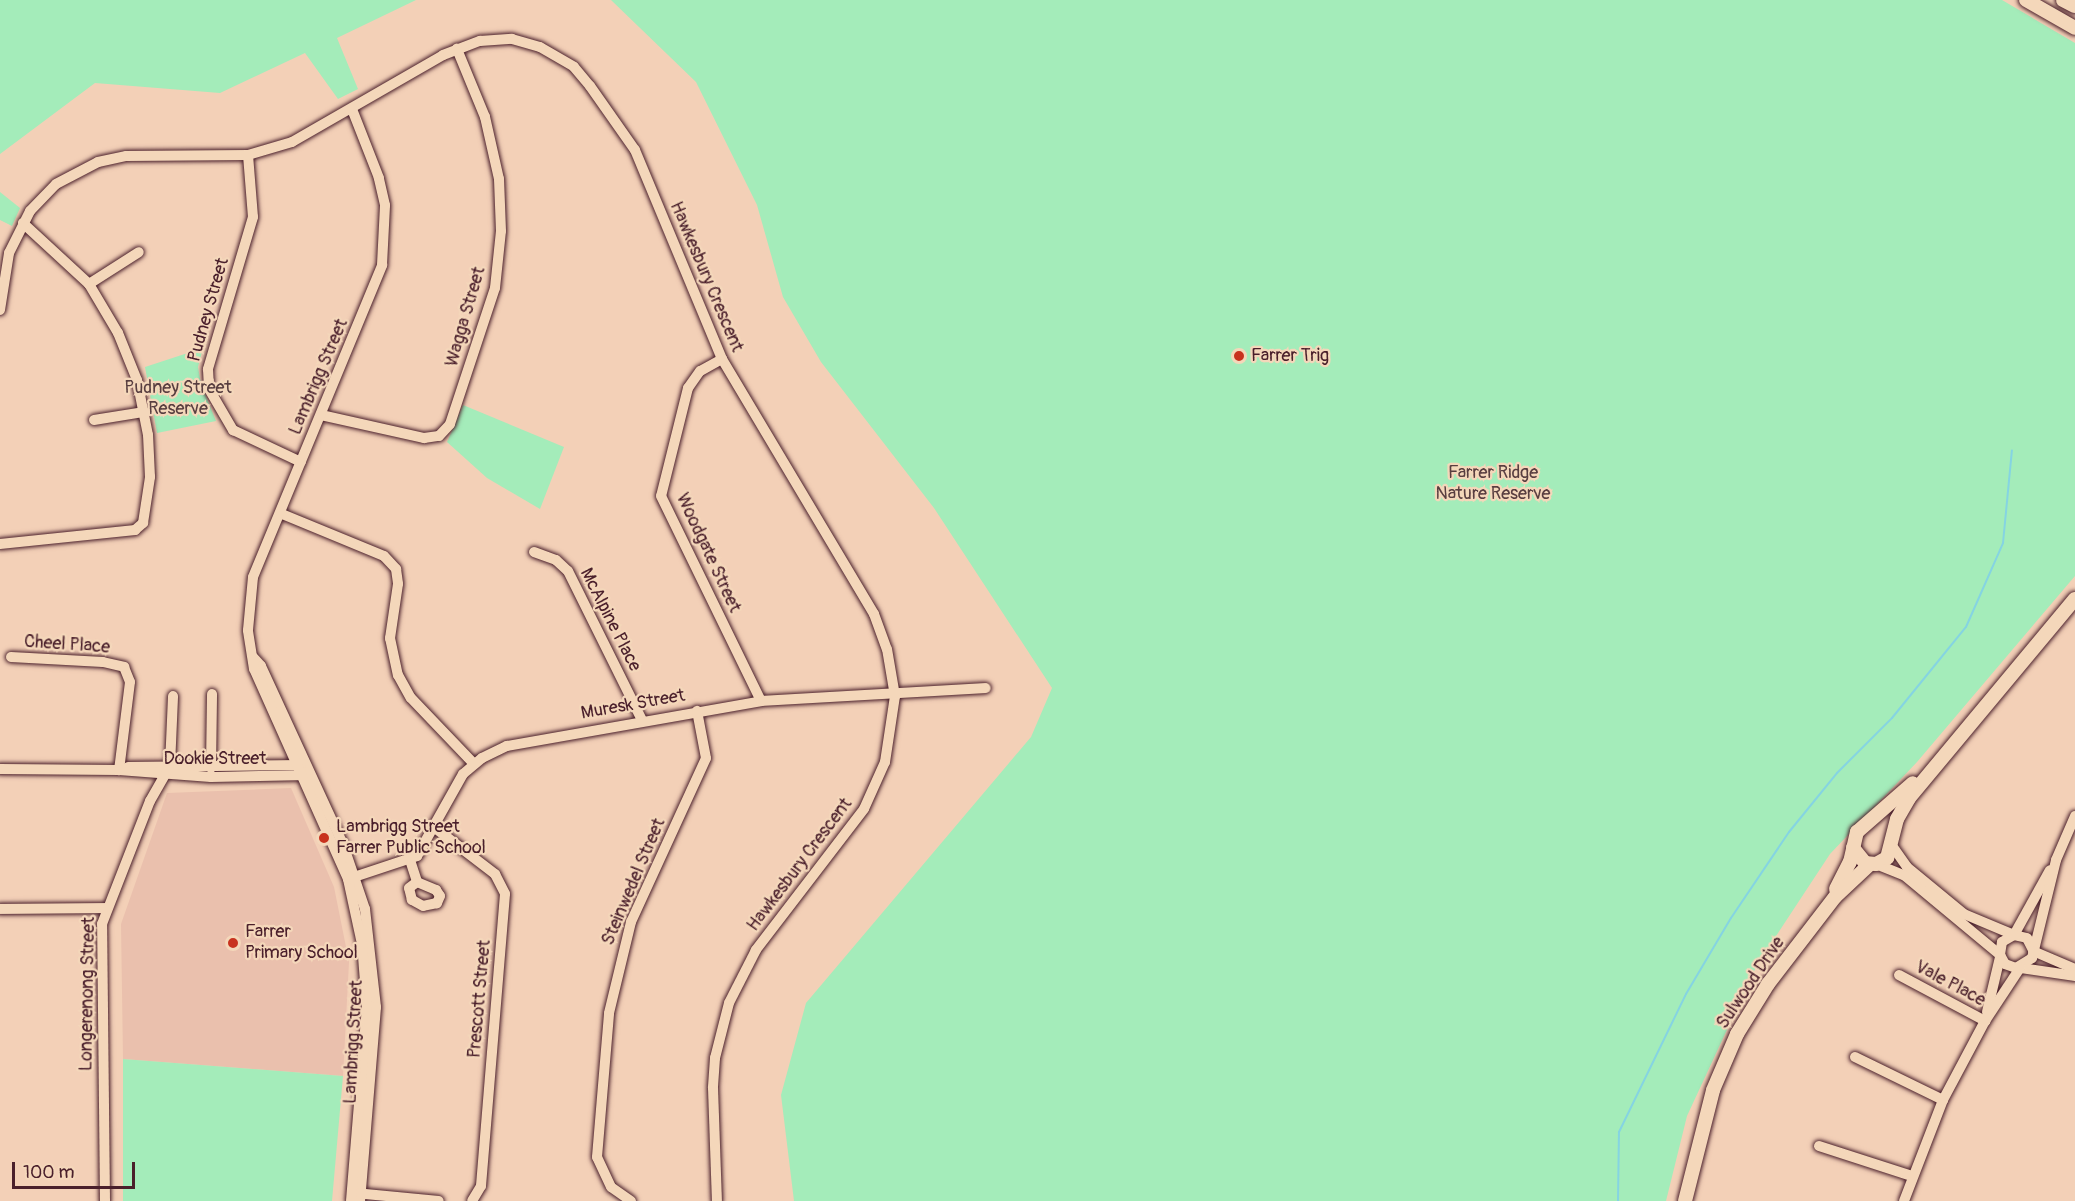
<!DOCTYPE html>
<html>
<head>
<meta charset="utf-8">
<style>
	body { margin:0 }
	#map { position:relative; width:2075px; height:1201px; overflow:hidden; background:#f3d0b7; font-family:Pangolin,sans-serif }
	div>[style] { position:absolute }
	.built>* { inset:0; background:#eac0ad }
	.green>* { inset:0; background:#a4ecba }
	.stream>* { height:2px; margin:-1px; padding:0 1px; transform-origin:1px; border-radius:1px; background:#85d4e2 }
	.roads { filter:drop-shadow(0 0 2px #4a1f2b) drop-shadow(0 0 2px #4a1f2b) }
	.minor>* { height:10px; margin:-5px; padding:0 5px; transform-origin:5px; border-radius:5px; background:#f4d7ba }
	.major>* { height:14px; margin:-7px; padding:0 7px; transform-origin:7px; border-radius:7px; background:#f4d7ba }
	.dots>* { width:16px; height:16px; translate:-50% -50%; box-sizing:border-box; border:3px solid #f4d7ba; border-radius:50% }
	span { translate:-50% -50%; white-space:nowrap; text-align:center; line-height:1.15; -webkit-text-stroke:4.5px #f4d7ba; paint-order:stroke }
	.street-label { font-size:18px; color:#4a1f2b }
	.poi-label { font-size:18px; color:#4a1f2b }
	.left { translate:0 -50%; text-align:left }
	.park-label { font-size:18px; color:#583e40 }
	.scale { position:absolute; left:12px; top:1162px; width:123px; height:27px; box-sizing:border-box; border:3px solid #4a1f2b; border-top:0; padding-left:8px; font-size:18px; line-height:21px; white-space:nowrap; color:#4a1f2b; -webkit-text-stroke:4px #f4d7ba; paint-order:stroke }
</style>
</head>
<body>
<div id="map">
	<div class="built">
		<div style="clip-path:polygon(291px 788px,334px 887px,349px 962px,343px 1076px,123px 1059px,121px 924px,167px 793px)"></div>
	</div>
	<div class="green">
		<div style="clip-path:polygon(0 0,416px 0,337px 38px,358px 89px,338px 99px,305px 53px,220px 93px,95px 83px,0 154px)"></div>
		<div style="clip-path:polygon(611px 0,2002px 0,2075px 43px,2075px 576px,1917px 762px,1830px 854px,1757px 965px,1687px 1116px,1666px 1201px,794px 1201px,781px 1095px,806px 1003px,1031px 737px,1052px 688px,934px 508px,821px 362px,783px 297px,757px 205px,696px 82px)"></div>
		<div style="clip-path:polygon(0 192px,20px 208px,12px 226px,0 220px)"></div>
		<div style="clip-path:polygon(203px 348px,198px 367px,201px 384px,216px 421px,157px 433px,145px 367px)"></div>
		<div style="clip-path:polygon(463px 405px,564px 447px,540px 509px,487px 478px,447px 442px)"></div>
		<div style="clip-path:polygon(123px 1059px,343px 1076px,332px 1201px,123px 1201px)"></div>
	</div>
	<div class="stream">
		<div style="left:1618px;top:1201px;width:69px;rotate:-89.2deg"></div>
		<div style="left:1619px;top:1132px;width:153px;rotate:-64.1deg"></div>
		<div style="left:1686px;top:994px;width:88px;rotate:-59.4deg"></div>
		<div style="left:1731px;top:918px;width:104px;rotate:-56deg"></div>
		<div style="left:1789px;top:832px;width:76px;rotate:-50.9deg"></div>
		<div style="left:1837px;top:773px;width:78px;rotate:-45deg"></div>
		<div style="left:1892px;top:718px;width:117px;rotate:-50.9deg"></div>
		<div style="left:1966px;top:627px;width:92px;rotate:-66.2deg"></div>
		<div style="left:2003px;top:543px;width:93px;rotate:-84.5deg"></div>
	</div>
	<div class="roads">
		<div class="minor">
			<div style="left:248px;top:155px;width:62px;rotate:85.4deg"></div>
			<div style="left:253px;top:217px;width:159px;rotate:106.5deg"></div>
			<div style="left:208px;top:369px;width:20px;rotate:87deg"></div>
			<div style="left:209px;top:389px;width:48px;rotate:59.7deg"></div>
			<div style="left:233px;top:430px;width:75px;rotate:25.2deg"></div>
			<div style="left:89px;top:284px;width:59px;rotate:-32.6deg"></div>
			<div style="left:0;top:310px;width:58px;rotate:-81deg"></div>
			<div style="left:9px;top:253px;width:47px;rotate:-63.4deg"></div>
			<div style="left:30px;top:211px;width:37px;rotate:-46deg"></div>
			<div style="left:56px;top:184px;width:47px;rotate:-27.6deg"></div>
			<div style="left:98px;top:162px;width:29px;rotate:-12deg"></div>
			<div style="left:126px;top:156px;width:122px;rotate:-0.5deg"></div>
			<div style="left:248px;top:155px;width:46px;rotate:-16.5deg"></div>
			<div style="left:292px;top:142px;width:174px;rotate:-29.9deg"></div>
			<div style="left:443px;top:55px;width:40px;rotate:-21deg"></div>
			<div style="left:480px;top:41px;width:32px;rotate:-4deg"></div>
			<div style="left:512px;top:39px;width:29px;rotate:16deg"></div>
			<div style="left:540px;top:47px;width:39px;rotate:30deg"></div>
			<div style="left:574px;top:67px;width:25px;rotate:50deg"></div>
			<div style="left:590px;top:86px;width:78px;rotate:54.9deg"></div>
			<div style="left:635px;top:150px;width:226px;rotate:67.4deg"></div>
			<div style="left:722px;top:359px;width:297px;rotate:59.2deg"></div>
			<div style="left:874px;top:614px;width:37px;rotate:70deg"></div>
			<div style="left:887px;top:649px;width:48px;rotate:80.3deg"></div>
			<div style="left:895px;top:696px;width:67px;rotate:98.6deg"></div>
			<div style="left:885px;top:762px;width:51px;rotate:114.1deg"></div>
			<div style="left:864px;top:809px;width:178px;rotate:127.5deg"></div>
			<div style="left:756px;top:950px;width:59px;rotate:117deg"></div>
			<div style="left:729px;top:1003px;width:57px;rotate:104.3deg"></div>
			<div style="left:715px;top:1058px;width:30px;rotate:94deg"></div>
			<div style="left:713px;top:1088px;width:113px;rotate:88deg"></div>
			<div style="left:722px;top:359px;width:25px;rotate:151deg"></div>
			<div style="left:700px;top:371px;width:21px;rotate:125deg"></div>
			<div style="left:688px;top:388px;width:111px;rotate:104deg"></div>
			<div style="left:661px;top:496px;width:228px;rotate:64deg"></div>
			<div style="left:321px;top:415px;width:106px;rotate:12.6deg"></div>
			<div style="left:424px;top:438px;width:15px;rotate:-8deg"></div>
			<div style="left:439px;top:436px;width:16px;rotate:-47deg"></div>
			<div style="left:450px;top:424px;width:143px;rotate:-71.7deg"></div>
			<div style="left:495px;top:288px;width:57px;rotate:-84deg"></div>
			<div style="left:501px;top:231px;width:52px;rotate:-92.2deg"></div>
			<div style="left:499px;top:179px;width:64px;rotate:-102.7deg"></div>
			<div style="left:485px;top:117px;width:74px;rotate:-112.4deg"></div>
			<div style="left:94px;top:420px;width:51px;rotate:-9.1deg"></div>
			<div style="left:282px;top:514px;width:110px;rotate:22.4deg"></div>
			<div style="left:384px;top:556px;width:18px;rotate:47deg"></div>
			<div style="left:396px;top:569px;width:15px;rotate:82deg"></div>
			<div style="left:398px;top:584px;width:55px;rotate:98.4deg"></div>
			<div style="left:390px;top:638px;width:38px;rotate:78deg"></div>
			<div style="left:398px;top:675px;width:26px;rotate:61deg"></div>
			<div style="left:411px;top:698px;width:91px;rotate:46.3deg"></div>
			<div style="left:0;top:544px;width:136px;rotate:-5.9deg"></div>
			<div style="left:135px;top:530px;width:11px;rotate:-41deg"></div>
			<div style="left:143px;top:523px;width:47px;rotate:-81.3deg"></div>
			<div style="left:150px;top:477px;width:42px;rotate:-92.7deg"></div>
			<div style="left:148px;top:435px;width:56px;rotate:-101.3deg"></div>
			<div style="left:137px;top:380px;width:51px;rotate:-112deg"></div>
			<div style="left:118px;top:333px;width:57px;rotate:-120.6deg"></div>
			<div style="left:89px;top:284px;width:90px;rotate:-137.3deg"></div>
			<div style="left:534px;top:552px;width:23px;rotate:20deg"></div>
			<div style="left:556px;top:560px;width:16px;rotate:43deg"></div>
			<div style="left:568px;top:571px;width:166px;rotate:63.6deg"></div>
			<div style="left:11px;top:657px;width:92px;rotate:3.1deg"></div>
			<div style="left:103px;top:662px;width:22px;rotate:13deg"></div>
			<div style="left:124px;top:667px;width:16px;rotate:68deg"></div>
			<div style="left:130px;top:682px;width:89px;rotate:97.1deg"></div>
			<div style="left:253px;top:657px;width:12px;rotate:48deg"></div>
			<div style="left:261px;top:666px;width:196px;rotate:65.3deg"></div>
			<div style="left:343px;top:844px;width:69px;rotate:71.3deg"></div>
			<div style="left:365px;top:909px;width:99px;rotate:83.6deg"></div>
			<div style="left:376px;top:1007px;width:195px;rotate:94.7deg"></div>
			<div style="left:128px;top:767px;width:173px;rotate:-0.7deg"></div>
			<div style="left:211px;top:768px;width:74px;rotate:-89.2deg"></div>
			<div style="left:0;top:769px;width:119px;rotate:0.5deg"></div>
			<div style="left:119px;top:770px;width:92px;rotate:4.4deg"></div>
			<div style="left:211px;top:777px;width:97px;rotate:-1.2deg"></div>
			<div style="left:435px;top:828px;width:76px;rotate:37.5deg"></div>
			<div style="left:495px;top:874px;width:22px;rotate:63deg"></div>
			<div style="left:505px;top:894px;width:293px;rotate:94.7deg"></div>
			<div style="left:481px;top:1186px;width:17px;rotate:121deg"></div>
			<div style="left:1893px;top:847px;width:24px;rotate:55deg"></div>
			<div style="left:1907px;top:867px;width:74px;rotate:39.5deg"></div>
			<div style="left:1964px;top:914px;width:54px;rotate:22.8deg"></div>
			<div style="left:410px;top:860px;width:23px;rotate:72deg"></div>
			<div style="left:1876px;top:864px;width:31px;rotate:22deg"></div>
			<div style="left:1905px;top:876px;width:124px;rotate:39.7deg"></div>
			<div style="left:348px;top:879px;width:73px;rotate:-18.4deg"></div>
			<div style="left:417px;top:856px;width:94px;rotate:-60.7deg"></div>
			<div style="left:463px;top:774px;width:25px;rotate:-40deg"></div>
			<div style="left:482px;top:758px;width:28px;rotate:-26deg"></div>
			<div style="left:507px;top:746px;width:258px;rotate:-10deg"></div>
			<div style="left:761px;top:701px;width:225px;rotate:-3.3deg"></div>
			<div style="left:417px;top:882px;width:21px;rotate:23deg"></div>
			<div style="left:436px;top:890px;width:7px;rotate:56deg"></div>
			<div style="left:440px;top:896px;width:8px;rotate:113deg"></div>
			<div style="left:437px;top:903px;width:14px;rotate:168deg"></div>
			<div style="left:423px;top:906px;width:13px;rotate:-151deg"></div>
			<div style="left:412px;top:900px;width:12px;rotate:-104deg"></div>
			<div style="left:409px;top:888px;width:10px;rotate:-37deg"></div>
			<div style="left:0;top:909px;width:106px;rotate:-0.5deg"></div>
			<div style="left:2014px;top:935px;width:74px;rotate:-61deg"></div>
			<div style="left:2033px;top:950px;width:13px;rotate:-117deg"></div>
			<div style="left:2027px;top:938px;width:13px;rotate:-167deg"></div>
			<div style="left:2014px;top:935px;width:14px;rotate:150deg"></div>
			<div style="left:2002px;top:942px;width:13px;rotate:99deg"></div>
			<div style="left:2000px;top:955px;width:10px;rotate:61deg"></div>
			<div style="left:2005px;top:964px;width:12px;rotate:20deg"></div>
			<div style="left:2016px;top:968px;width:19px;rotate:-32deg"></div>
			<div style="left:2032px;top:958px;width:101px;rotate:-76.2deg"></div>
			<div style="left:2056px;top:860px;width:48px;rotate:-66.6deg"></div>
			<div style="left:2033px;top:951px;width:46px;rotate:23.2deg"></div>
			<div style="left:2021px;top:968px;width:55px;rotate:8.4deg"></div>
			<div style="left:1899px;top:975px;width:98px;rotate:28.1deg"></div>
			<div style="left:1987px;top:1012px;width:57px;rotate:-76.7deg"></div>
			<div style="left:1855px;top:1057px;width:98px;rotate:26deg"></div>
			<div style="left:1819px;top:1146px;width:98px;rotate:17.9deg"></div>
			<div style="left:355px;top:1193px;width:84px;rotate:5.4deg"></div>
			<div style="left:105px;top:1201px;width:277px;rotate:-90.6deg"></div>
			<div style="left:102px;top:924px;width:132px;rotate:-68.7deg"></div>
			<div style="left:150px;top:801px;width:40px;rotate:-60.3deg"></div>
			<div style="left:170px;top:766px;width:70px;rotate:-87.5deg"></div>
			<div style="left:351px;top:1201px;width:195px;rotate:-85.3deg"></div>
			<div style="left:367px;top:1007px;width:63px;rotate:-94.5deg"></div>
			<div style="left:362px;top:944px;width:66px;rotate:-102.2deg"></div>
			<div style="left:348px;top:879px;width:230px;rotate:-114.1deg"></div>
			<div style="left:254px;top:669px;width:39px;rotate:-99deg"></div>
			<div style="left:248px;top:630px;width:53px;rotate:-84.6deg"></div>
			<div style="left:253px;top:577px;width:338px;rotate:-67.5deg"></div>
			<div style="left:382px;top:265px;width:60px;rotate:-87.1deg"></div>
			<div style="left:385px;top:205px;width:28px;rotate:-103deg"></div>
			<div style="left:379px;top:178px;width:74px;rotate:-111.4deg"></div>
			<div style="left:631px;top:1201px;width:24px;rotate:-145deg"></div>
			<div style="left:611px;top:1187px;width:33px;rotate:-115deg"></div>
			<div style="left:597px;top:1157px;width:144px;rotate:-85.2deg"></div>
			<div style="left:609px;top:1013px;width:94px;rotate:-76.4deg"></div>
			<div style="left:631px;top:922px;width:180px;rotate:-65.4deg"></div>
			<div style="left:706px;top:758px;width:48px;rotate:-100.8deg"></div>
			<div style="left:1904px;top:1201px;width:108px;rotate:-68.9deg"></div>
			<div style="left:1943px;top:1100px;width:89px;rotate:-62deg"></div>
			<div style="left:1985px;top:1021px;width:64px;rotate:-56.6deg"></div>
		</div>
		<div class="major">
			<div style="left:2026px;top:0;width:56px;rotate:29.7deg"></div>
			<div style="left:2063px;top:0;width:13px;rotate:27deg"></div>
			<div style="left:1853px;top:848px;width:19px;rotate:51deg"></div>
			<div style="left:1865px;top:863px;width:11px;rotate:5deg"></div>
			<div style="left:1876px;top:864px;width:13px;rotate:-29deg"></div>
			<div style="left:1887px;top:858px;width:40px;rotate:-75.6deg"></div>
			<div style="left:1897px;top:819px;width:24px;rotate:-60deg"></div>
			<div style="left:1909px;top:798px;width:259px;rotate:-50.2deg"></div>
			<div style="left:1836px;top:889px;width:30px;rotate:-63deg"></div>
			<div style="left:1850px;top:862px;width:31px;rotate:-77deg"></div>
			<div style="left:1857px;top:832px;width:74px;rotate:-41.2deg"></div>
			<div style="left:1685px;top:1201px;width:114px;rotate:-75.8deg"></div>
			<div style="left:1713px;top:1090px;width:61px;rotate:-66.8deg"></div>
			<div style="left:1737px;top:1034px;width:59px;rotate:-58.2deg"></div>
			<div style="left:1768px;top:984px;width:110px;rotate:-52.4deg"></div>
			<div style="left:1835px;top:897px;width:48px;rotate:-43.3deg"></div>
		</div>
	</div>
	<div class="dots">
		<div style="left:1239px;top:356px;background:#c8321e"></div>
		<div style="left:324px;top:838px;background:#c8321e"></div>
		<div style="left:233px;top:943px;background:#c8321e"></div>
	</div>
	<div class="street-label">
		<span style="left:706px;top:277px;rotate:67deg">Hawkesbury Crescent</span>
		<span style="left:209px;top:310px;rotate:-74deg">Pudney Street</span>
		<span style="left:466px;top:317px;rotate:-74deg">Wagga Street</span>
		<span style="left:319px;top:377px;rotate:-67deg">Lambrigg Street</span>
		<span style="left:708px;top:553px;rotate:65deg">Woodgate Street</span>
		<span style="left:610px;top:620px;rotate:63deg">McAlpine Place</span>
		<span style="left:67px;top:645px;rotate:4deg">Cheel Place</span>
		<span style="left:633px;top:705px;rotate:-10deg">Muresk Street</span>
		<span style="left:215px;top:759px">Dookie Street</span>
		<span style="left:800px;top:865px;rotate:-53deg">Hawkesbury Crescent</span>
		<span style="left:634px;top:882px;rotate:-67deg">Steinwedel Street</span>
		<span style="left:1751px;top:983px;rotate:-56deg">Sulwood Drive</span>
		<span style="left:1950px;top:984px;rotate:28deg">Vale Place</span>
		<span style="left:88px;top:994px;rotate:-89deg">Longerenong Street</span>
		<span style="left:480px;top:999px;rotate:-85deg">Prescott Street</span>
		<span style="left:354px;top:1042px;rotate:-87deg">Lambrigg Street</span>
	</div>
	<div class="poi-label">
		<span class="left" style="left:1251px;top:356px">Farrer Trig</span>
		<span class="left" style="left:336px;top:838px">Lambrigg Street<br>Farrer Public School</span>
		<span class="left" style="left:245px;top:943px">Farrer<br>Primary School</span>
	</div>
	<div class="park-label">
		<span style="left:178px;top:399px">Pudney Street<br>Reserve</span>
		<span style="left:1493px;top:484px">Farrer Ridge<br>Nature Reserve</span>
	</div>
	<div class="scale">100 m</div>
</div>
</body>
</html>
